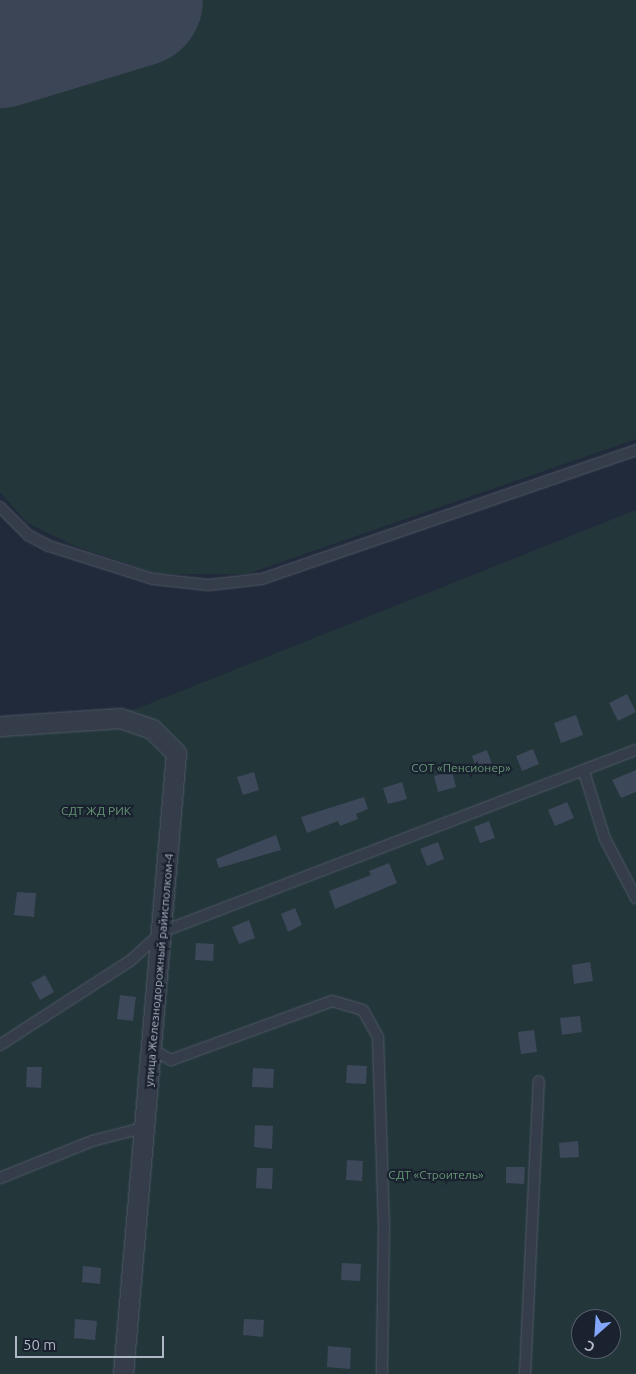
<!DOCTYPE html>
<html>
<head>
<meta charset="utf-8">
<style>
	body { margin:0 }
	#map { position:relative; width:636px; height:1374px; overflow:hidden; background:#212a3a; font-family:Ubuntu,sans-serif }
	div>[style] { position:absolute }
	.green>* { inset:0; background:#23373b }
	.runway>* { height:134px; margin:-67px; padding:0 67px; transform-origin:67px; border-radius:67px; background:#3c4556 }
	.building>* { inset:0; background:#3d485a }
	.roads { filter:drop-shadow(0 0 1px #505765) drop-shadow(0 0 1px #505765) }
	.lane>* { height:10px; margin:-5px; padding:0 5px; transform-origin:5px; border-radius:5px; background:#353c4a }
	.street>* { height:19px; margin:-9.5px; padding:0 9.5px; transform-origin:9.5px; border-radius:9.5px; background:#353c4a }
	span { translate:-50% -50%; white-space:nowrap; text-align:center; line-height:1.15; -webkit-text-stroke:4.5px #1a212f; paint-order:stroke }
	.park-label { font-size:12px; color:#669875 }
	.street-label { font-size:12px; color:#b0b7c7 }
	.north { position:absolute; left:571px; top:1309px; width:50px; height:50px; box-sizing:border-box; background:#1a212f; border:1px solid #565d6c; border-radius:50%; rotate:206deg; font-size:14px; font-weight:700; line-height:20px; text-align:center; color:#b0b7c7 }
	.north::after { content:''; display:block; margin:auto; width:18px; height:22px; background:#82a7fa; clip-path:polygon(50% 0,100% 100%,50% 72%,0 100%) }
	.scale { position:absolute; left:15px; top:1336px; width:149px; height:22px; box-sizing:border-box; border:2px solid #b0b7c7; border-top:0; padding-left:6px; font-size:15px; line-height:18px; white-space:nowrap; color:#b0b7c7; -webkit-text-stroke:4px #1a212f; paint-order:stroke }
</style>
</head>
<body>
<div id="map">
	<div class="green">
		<div style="clip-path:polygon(0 0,636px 0,636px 439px,247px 574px,159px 574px,75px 546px,27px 523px,0 492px)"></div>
		<div style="clip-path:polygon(evenodd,636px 510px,636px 1374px,0 1374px,0 723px,136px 709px,636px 510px,581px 1319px,611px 1319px,611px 1349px,581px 1349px,581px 1319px)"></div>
	</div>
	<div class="runway">
		<div style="left:0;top:41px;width:142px;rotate:-16.8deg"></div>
	</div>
	<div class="building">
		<div style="clip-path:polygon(627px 694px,636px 712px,618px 721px,609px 703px)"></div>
		<div style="clip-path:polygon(576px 715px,583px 735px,561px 743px,554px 723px)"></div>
		<div style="clip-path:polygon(533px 749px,539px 764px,522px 771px,516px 756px)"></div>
		<div style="clip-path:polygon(487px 750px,493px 767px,478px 773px,472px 756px)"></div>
		<div style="clip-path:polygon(636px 770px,636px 792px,621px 798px,612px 780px)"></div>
		<div style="clip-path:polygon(452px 771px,456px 787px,438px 792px,434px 776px)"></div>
		<div style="clip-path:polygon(254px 772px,259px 790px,243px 795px,237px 777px)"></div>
		<div style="clip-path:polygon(402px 782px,407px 799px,388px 804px,383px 788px)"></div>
		<div style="clip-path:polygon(364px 797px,368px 809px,356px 814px,358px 819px,340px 826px,338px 821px,307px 833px,301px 817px)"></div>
		<div style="clip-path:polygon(567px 802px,574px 818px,555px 826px,548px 810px)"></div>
		<div style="clip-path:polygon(489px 821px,495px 838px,480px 843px,474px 827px)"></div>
		<div style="clip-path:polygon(276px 835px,281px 850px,219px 868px,216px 859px)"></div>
		<div style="clip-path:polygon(438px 842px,444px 859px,427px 866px,420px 849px)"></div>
		<div style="clip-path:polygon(389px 863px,397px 883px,335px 909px,329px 891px,371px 875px,369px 871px)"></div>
		<div style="clip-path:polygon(17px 892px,36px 893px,34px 917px,14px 915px)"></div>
		<div style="clip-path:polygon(295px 908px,302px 925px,288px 932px,281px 914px)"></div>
		<div style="clip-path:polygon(249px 920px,255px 938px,239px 944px,232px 927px)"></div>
		<div style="clip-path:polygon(196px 943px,214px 944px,213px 961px,195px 960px)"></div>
		<div style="clip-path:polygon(590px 962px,593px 981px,574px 984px,572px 965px)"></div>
		<div style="clip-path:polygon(45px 975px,54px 992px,40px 1000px,31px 983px)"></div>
		<div style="clip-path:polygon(120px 995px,136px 997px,133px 1021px,117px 1019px)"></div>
		<div style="clip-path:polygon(580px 1016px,582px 1032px,562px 1035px,560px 1018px)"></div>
		<div style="clip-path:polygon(534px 1030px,537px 1052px,521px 1054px,518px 1032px)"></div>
		<div style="clip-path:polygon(347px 1065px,367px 1066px,366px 1084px,346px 1083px)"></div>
		<div style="clip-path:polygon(27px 1067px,42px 1067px,41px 1088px,26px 1087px)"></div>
		<div style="clip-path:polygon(253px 1068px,274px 1069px,273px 1088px,252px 1087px)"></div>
		<div style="clip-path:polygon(255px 1125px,273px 1126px,272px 1149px,254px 1147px)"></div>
		<div style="clip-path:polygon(578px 1141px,579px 1157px,560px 1158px,559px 1143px)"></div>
		<div style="clip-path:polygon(347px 1160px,363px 1161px,362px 1181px,346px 1180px)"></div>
		<div style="clip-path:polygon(506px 1167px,525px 1167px,524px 1184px,506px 1183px)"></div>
		<div style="clip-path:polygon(257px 1168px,273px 1168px,272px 1189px,256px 1188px)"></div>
		<div style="clip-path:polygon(342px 1263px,361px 1264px,360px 1281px,341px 1280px)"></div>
		<div style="clip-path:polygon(83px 1266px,101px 1268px,100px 1284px,82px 1282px)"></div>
		<div style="clip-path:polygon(75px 1319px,97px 1321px,95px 1340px,74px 1338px)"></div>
		<div style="clip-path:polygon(244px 1319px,264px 1320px,263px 1337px,243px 1335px)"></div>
		<div style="clip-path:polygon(328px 1346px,351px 1348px,350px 1369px,327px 1367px)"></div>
	</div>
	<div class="roads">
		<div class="lane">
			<div style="left:0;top:507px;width:40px;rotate:45deg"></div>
			<div style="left:28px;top:535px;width:24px;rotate:28deg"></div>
			<div style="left:49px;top:546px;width:109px;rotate:17.6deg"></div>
			<div style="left:153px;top:579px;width:56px;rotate:6.1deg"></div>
			<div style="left:209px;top:585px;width:53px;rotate:-6.5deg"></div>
			<div style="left:262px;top:579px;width:396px;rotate:-19deg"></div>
			<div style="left:584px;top:772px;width:70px;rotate:72.6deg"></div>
			<div style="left:605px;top:839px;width:67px;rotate:62.3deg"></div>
			<div style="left:172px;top:928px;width:497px;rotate:-21deg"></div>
			<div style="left:0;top:1045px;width:155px;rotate:-32.9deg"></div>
			<div style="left:130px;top:961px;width:39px;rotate:-42deg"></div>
			<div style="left:153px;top:1050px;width:21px;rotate:29deg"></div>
			<div style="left:171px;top:1060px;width:171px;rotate:-20.1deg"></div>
			<div style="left:332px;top:1001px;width:32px;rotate:16deg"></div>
			<div style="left:363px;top:1010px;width:31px;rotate:61deg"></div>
			<div style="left:378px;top:1037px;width:187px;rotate:88.2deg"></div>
			<div style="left:384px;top:1224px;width:150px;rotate:90.8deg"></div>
			<div style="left:0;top:1178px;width:99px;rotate:-21.9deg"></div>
			<div style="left:92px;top:1141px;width:56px;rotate:-14.5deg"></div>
			<div style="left:525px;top:1374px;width:293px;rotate:-87.3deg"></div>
		</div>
		<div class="street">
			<div style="left:0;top:726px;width:120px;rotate:-3.8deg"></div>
			<div style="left:120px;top:718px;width:34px;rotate:19deg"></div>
			<div style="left:152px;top:729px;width:34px;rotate:45deg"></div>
			<div style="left:176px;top:753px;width:623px;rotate:94.88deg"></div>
		</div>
	</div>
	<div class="park-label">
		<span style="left:461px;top:768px">СОТ «Пенсионер»</span>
		<span style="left:96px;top:811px">СДТ ЖД РИК</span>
		<span style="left:436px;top:1175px">СДТ «Строитель»</span>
	</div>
	<div class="street-label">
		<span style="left:159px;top:970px;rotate:-85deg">улица Железнодорожный райисполком-4</span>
	</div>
	<div class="north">С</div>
	<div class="scale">50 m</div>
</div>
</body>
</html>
